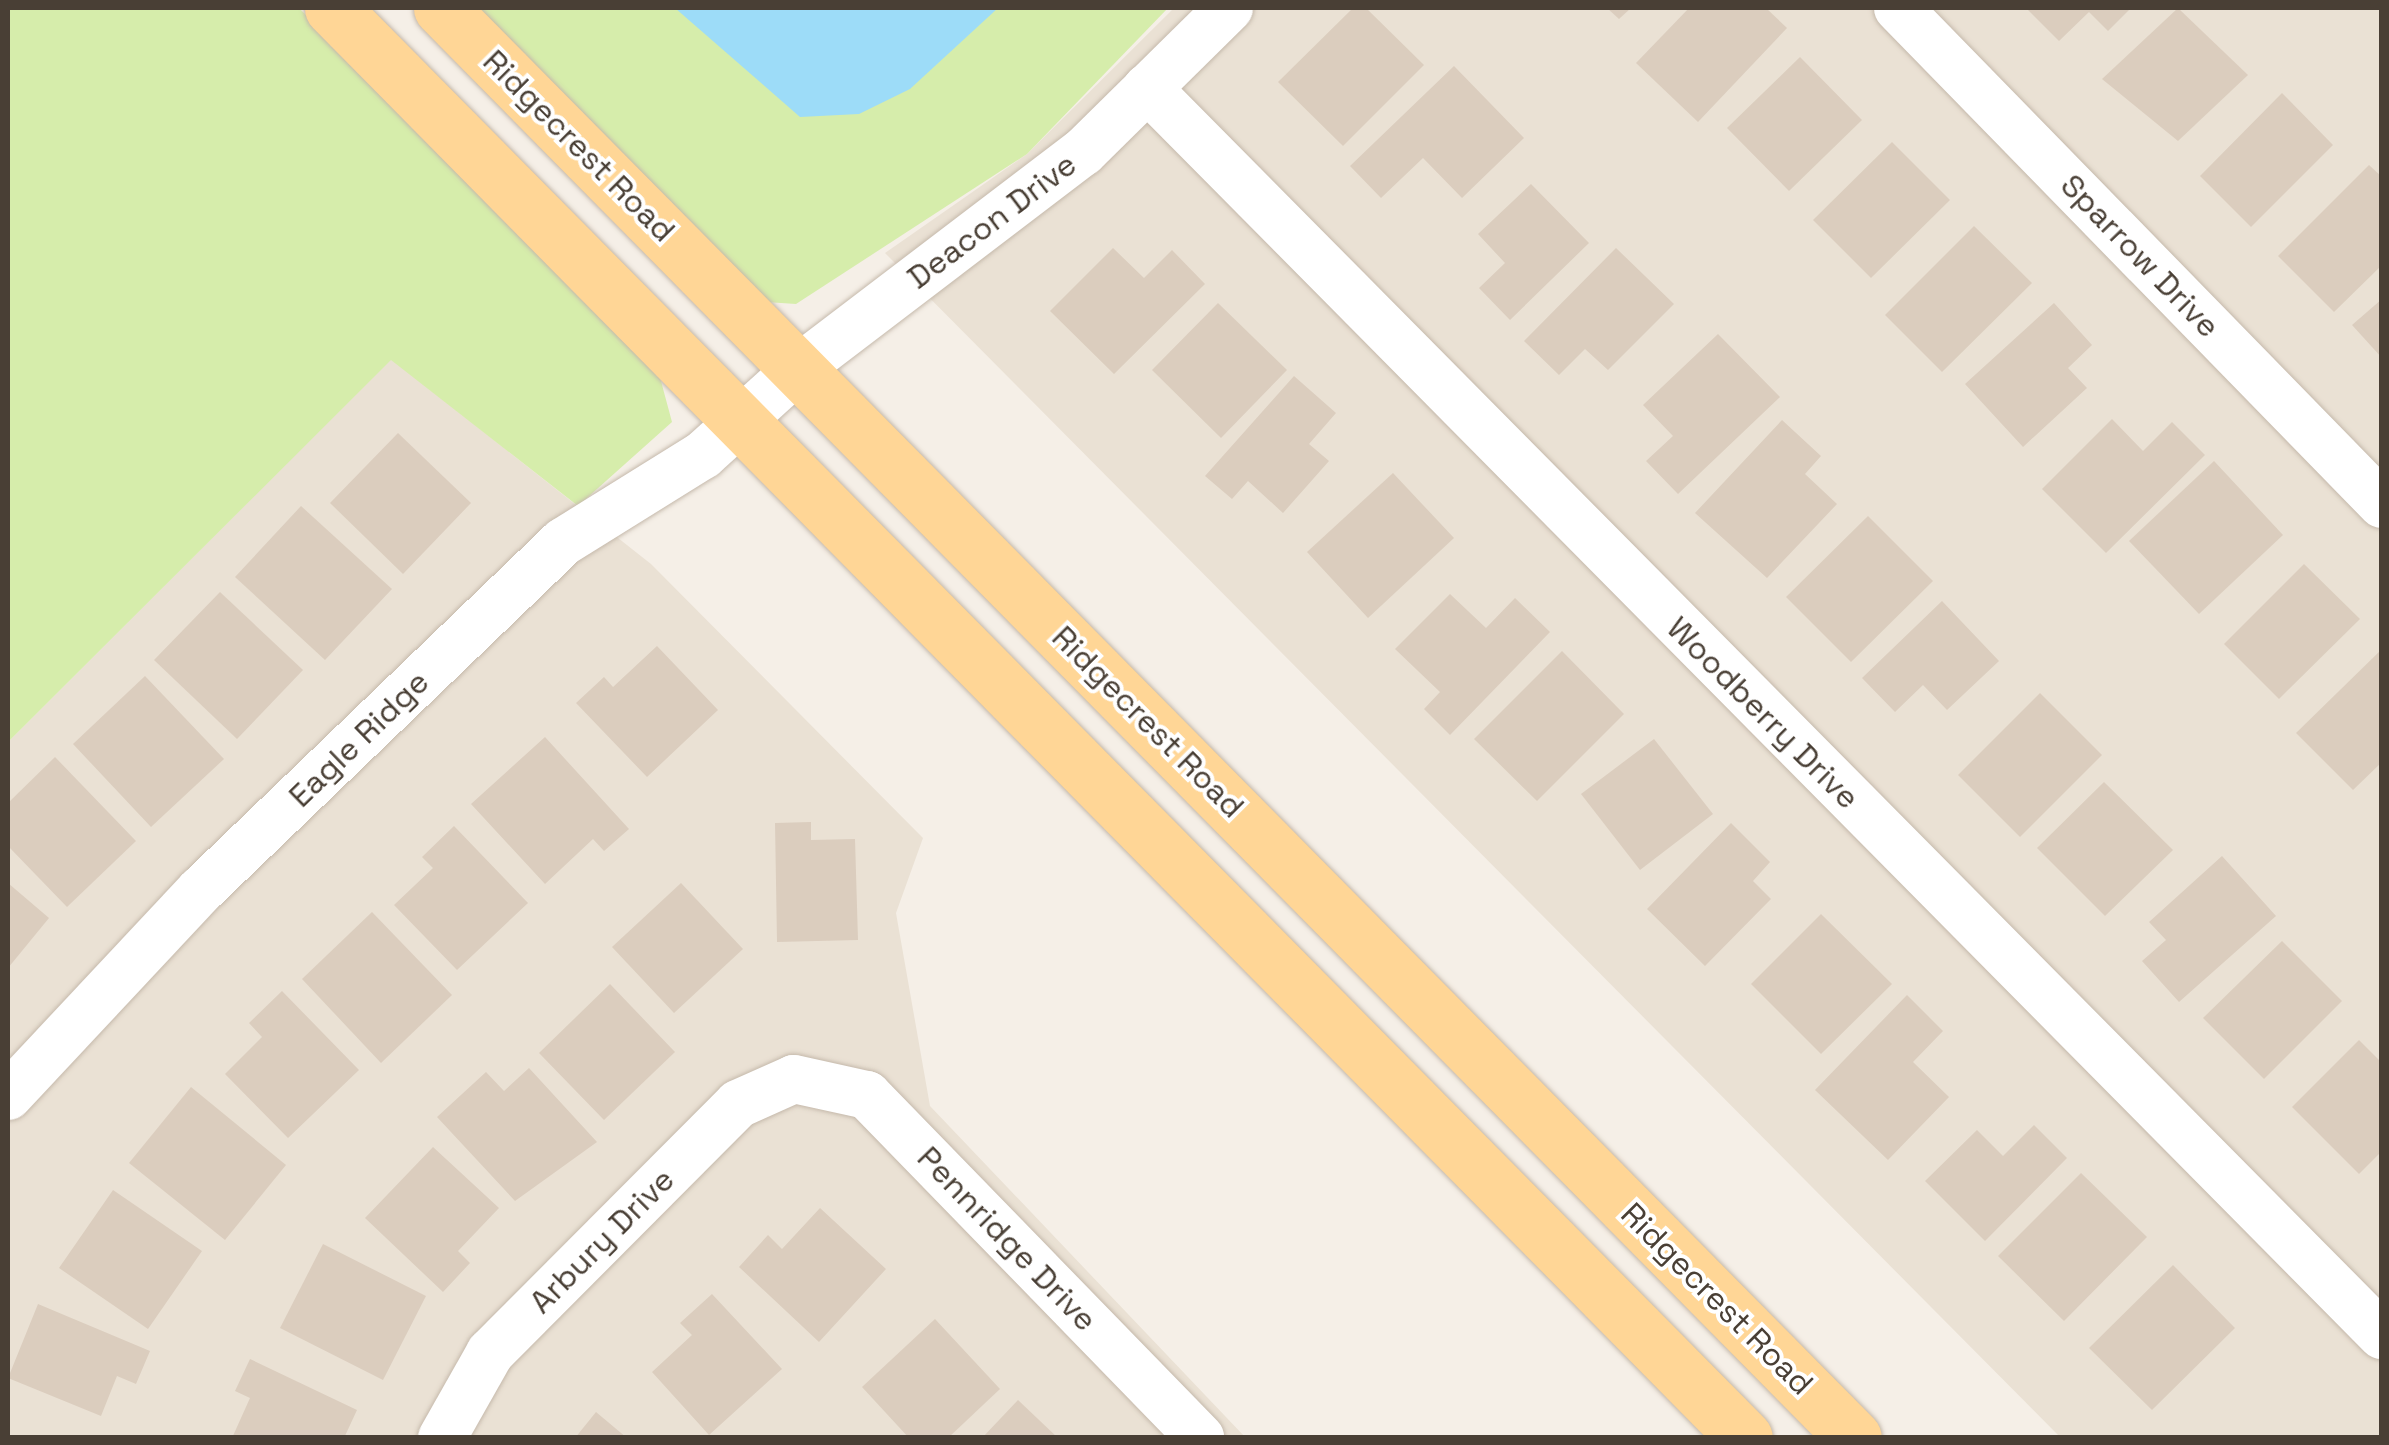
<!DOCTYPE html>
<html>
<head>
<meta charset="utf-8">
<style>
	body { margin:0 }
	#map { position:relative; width:2389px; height:1445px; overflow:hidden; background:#f5efe7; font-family:"Space Grotesk",sans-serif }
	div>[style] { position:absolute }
	.residential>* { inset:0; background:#eae1d4 }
	.green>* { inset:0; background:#d6edab }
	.water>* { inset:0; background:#9ddcf8 }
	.building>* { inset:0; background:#dbcdbe }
	.roads { filter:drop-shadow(0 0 2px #c5b9ab) drop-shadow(0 0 2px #c5b9ab) }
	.minor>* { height:48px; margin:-24px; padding:0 24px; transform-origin:24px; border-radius:24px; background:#fff }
	.major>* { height:55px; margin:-27.5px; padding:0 27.5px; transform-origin:27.5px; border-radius:27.5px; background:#ffd696 }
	span { translate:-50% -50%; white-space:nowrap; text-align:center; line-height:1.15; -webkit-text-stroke:8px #fff; paint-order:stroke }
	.street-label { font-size:32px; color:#493f35 }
	.frame { position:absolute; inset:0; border:10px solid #493f35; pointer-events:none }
</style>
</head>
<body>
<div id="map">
	<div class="residential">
		<div style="clip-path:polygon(1174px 8px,2381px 8px,2381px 1437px,2060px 1437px,885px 253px,1027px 154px)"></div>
		<div style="clip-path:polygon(391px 359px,651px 564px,923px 838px,896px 913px,930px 1106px,1245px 1437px,8px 1438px,8px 742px)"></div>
	</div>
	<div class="green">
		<div style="clip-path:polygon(8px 8px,299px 8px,658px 370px,672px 422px,578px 506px,391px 360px,8px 742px)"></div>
		<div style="clip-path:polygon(466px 8px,1168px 8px,1027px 154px,796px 304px,766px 302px)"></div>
	</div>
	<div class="water">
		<div style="clip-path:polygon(675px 8px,998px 8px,910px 89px,859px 114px,800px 117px)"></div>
	</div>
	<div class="building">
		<div style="clip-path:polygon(1353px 8px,1366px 8px,1424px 65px,1343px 146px,1278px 82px)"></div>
		<div style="clip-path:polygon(1607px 8px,1631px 8px,1619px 19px)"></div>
		<div style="clip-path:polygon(1689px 8px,1766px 8px,1787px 28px,1698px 122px,1636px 63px)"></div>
		<div style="clip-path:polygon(2026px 8px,2131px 8px,2108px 31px,2089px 12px,2059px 41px)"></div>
		<div style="clip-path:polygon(2178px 8px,2248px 75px,2178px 141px,2102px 79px)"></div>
		<div style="clip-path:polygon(1800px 57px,1862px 120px,1789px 191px,1727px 128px)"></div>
		<div style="clip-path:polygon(1454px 66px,1524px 138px,1462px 198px,1423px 158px,1381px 198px,1350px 166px)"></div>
		<div style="clip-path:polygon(2282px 93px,2333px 145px,2251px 227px,2200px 176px)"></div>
		<div style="clip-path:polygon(1892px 142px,1950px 200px,1871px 278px,1813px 220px)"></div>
		<div style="clip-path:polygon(2369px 165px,2382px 177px,2382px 265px,2334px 312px,2278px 256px)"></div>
		<div style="clip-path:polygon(1531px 184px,1589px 243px,1510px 320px,1479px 288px,1505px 263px,1478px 234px)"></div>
		<div style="clip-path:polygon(1974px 226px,2032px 283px,1942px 372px,1885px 315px)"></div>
		<div style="clip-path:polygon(1113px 248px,1144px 278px,1172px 250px,1205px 284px,1114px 374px,1050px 311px)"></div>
		<div style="clip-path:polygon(1616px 248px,1674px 304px,1608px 370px,1585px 349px,1559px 375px,1524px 341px)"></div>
		<div style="clip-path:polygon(2382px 299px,2382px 358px,2352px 325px)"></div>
		<div style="clip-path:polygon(1218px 303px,1287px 370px,1221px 438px,1152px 370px)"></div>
		<div style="clip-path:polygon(2054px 303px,2092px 345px,2068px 368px,2087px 388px,2023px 447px,1965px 384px)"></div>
		<div style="clip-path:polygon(1718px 334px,1780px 397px,1678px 494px,1646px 461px,1673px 436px,1643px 405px)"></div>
		<div style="clip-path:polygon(1294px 376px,1336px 413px,1309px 444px,1329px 461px,1283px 513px,1248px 481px,1232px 499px,1205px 476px)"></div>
		<div style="clip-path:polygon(2112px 419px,2143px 451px,2172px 422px,2205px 455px,2106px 553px,2042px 489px)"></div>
		<div style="clip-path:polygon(1782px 420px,1821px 456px,1805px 474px,1837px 504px,1767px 578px,1695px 513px)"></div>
		<div style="clip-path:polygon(398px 433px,471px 503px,403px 574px,330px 503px)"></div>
		<div style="clip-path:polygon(2214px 461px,2283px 535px,2199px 614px,2129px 541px)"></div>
		<div style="clip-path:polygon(1393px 473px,1454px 538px,1368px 618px,1307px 552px)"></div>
		<div style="clip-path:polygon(301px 506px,392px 589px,325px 660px,235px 577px)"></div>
		<div style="clip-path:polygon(1868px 516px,1933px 581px,1851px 662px,1786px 597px)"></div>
		<div style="clip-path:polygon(2304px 564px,2360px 619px,2279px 699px,2224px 644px)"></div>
		<div style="clip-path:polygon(220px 592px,303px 670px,237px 739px,154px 660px)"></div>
		<div style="clip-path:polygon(1450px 594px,1486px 628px,1515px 598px,1550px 632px,1450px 735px,1424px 709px,1440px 692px,1395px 649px)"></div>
		<div style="clip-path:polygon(1942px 601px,1999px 661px,1947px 710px,1923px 685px,1895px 712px,1862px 678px)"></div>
		<div style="clip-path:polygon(657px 646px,718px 710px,647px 777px,576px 703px,604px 677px,613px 687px)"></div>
		<div style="clip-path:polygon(2382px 649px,2382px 762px,2353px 790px,2296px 733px)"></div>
		<div style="clip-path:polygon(1562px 651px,1624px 714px,1537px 801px,1474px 739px)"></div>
		<div style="clip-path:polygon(145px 676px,224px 759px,151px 827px,73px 744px)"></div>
		<div style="clip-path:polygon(2040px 693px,2102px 755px,2020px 837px,1958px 775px)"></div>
		<div style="clip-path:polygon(545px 737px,629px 829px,604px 851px,593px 839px,545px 884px,471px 804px)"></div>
		<div style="clip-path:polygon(1654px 739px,1713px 814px,1640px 870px,1581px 794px)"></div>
		<div style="clip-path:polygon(55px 757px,136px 841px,67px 907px,8px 846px,8px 803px)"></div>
		<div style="clip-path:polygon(2104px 782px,2173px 850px,2105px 916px,2037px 848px)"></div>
		<div style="clip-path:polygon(811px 822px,811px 840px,855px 839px,858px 940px,777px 942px,775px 823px)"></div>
		<div style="clip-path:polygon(1731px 823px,1770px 862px,1753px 881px,1771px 899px,1705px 966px,1647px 909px)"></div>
		<div style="clip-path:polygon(454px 826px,528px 903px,457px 970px,394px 905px,433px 868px,422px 857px)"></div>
		<div style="clip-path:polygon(2222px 856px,2276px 916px,2179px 1002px,2142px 961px,2166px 940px,2149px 922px)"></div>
		<div style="clip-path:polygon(8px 883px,49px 918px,8px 968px)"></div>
		<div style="clip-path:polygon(681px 883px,743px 949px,674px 1013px,612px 947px)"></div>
		<div style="clip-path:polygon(372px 912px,452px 995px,381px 1063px,302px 979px)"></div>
		<div style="clip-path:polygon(1821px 914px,1892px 984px,1821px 1054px,1751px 984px)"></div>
		<div style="clip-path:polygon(2282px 941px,2342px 1001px,2264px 1079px,2203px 1018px)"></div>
		<div style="clip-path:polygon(610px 984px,675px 1052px,604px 1120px,539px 1053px)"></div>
		<div style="clip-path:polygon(282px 991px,359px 1070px,288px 1138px,225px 1074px,262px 1037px,249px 1023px)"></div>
		<div style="clip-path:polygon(1907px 995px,1943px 1031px,1913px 1062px,1949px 1097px,1888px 1160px,1815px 1090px)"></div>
		<div style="clip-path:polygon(2359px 1040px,2382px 1063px,2382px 1151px,2359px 1174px,2292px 1107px)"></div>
		<div style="clip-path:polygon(529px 1068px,597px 1142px,515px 1201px,437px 1117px,486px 1072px,504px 1091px)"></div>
		<div style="clip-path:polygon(191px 1087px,286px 1165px,225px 1240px,129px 1163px)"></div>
		<div style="clip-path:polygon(2034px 1125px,2067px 1158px,1985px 1241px,1925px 1181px,1977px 1130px,2003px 1156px)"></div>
		<div style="clip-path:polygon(433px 1147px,499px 1208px,458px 1251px,470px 1263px,443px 1292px,365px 1218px)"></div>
		<div style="clip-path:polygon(2081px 1173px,2147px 1237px,2064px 1321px,1998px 1256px)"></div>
		<div style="clip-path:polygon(113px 1190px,202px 1251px,148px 1329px,59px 1268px)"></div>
		<div style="clip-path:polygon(820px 1208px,886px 1269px,819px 1342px,739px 1267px,768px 1235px,782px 1249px)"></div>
		<div style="clip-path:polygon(323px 1244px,426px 1296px,383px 1380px,280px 1328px)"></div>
		<div style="clip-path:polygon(2173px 1265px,2235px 1328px,2152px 1410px,2089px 1348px)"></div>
		<div style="clip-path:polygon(712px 1294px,782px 1369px,709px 1435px,652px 1372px,692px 1335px,680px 1323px)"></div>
		<div style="clip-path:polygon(38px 1304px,150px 1351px,136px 1384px,117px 1376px,101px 1416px,8px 1378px)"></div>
		<div style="clip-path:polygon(935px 1319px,1000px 1389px,948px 1438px,909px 1438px,862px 1387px)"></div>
		<div style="clip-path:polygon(250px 1359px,357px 1410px,344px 1438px,232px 1438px,250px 1398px,235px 1391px)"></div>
		<div style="clip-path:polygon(1018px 1400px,1058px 1438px,982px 1438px)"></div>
		<div style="clip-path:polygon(596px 1412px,627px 1438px,575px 1438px)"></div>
	</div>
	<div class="roads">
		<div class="minor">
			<div style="left:1898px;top:8px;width:693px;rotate:45.7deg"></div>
			<div style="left:1147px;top:88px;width:1755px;rotate:45.28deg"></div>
			<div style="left:8px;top:1096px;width:282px;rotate:-46.9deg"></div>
			<div style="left:201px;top:890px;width:502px;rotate:-43.87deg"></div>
			<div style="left:563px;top:542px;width:165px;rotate:-31.9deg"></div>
			<div style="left:703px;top:455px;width:130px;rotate:-42.2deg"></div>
			<div style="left:799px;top:368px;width:357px;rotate:-37.3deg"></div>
			<div style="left:1083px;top:152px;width:205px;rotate:-44.6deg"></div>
			<div style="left:442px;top:1438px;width:98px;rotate:-60.5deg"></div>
			<div style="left:490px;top:1353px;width:351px;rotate:-45.1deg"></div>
			<div style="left:738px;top:1104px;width:61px;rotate:-24.1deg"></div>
			<div style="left:794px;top:1079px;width:75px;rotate:12.4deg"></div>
			<div style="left:867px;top:1095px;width:478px;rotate:45.8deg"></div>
		</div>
		<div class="major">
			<div style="left:332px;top:8px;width:2010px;rotate:45.34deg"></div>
			<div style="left:441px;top:8px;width:2010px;rotate:45.34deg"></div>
		</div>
	</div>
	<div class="street-label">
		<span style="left:579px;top:146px;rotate:45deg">Ridgecrest Road</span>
		<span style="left:992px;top:221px;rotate:-37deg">Deacon Drive</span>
		<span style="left:2140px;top:256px;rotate:46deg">Sparrow Drive</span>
		<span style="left:1763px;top:713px;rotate:45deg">Woodberry Drive</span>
		<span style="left:1148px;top:722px;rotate:45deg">Ridgecrest Road</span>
		<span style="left:359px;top:739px;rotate:-44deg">Eagle Ridge</span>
		<span style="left:1007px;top:1239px;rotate:46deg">Pennridge Drive</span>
		<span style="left:602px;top:1241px;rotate:-45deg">Arbury Drive</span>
		<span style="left:1717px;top:1299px;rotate:45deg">Ridgecrest Road</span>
	</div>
	<div class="frame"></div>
</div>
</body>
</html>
